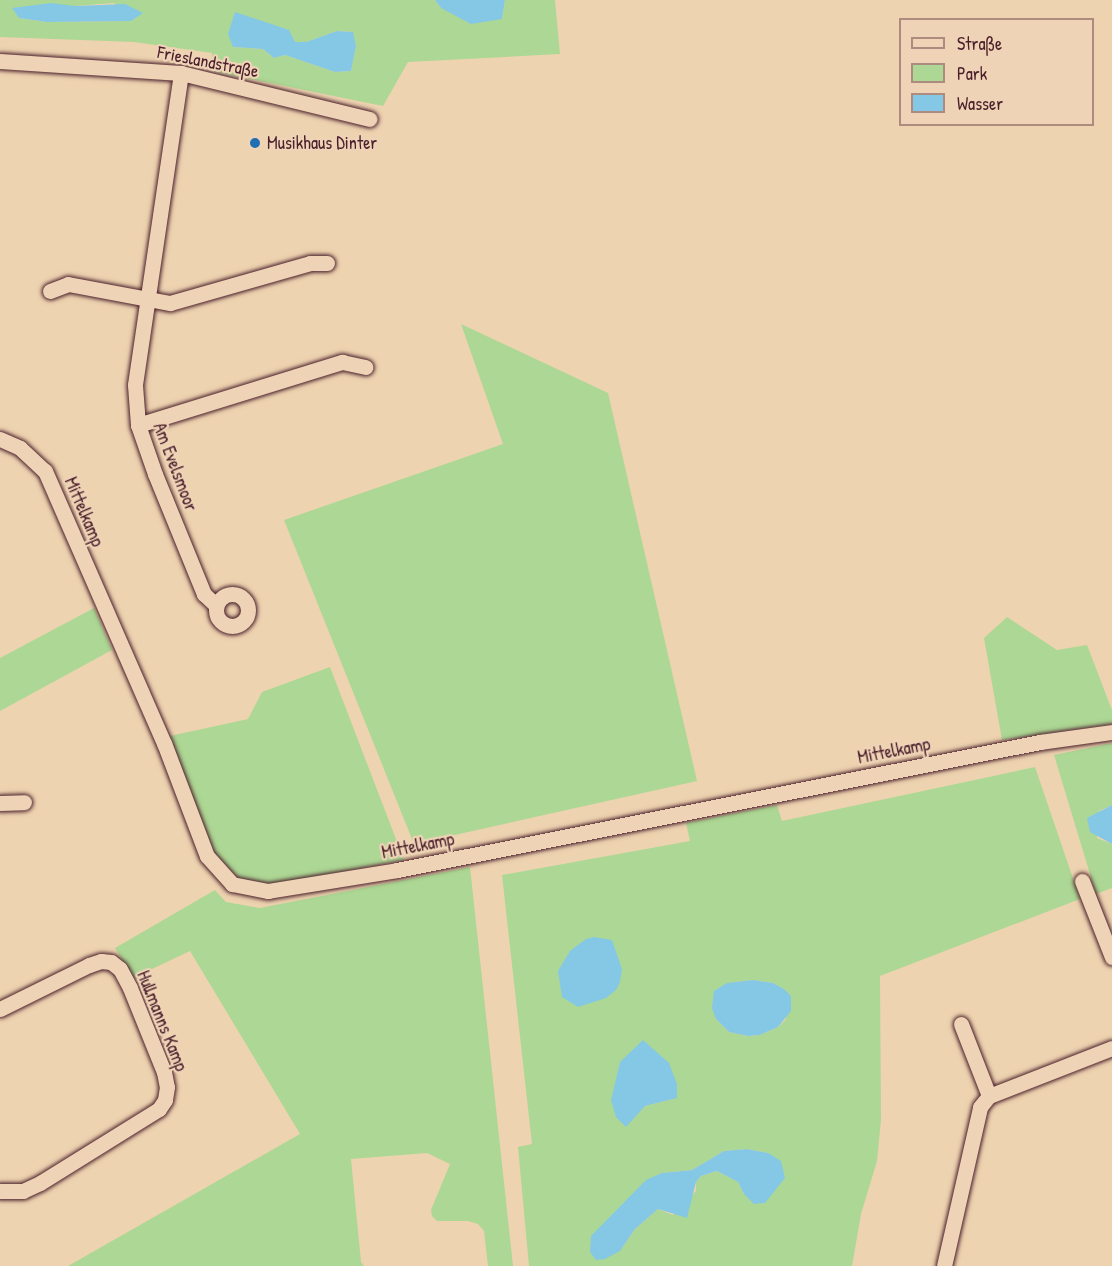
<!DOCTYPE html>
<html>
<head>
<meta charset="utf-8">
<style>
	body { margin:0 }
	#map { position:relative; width:1112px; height:1266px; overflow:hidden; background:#eed3b0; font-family:"Patrick Hand",sans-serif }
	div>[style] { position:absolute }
	.green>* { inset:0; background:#add794 }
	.water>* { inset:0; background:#84c8e5 }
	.roads { filter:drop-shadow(0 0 2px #4a1f2b) drop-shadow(0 0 2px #4a1f2b) }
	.street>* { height:15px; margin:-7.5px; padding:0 7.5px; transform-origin:7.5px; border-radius:7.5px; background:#efd3b6 }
	.street>.ring { margin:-7.5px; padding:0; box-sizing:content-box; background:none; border:15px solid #efd3b6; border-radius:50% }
	.dots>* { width:16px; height:16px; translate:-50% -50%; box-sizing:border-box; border:3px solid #efd3b6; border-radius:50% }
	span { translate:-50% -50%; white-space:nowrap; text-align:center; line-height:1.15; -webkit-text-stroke:4.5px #efd3b6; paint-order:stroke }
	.street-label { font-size:18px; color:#4a1f2b }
	.poi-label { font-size:18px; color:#4a1f2b }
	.left { translate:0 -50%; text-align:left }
	.legend { position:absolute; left:899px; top:18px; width:195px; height:108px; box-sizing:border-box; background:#efd3b6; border:2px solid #ad8b7e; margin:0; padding:8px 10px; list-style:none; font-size:18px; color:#4a1f2b }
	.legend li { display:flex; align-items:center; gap:12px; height:30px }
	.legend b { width:30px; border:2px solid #ad8b7e }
</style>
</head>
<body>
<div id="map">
	<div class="green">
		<div style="clip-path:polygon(evenodd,0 0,435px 0,441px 8px,502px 19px,505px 0,555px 0,560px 54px,408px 62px,383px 106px,211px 71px,212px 53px,134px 42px,0 37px,0 0,114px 3px,131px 21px,47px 22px,19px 18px,75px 6px,114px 3px,0 0,235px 13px,288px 30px,294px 42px,306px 42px,337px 31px,352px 32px,356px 46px,351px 71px,335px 72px,285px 55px,274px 58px,263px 49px,233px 47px,235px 13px)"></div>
		<div style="clip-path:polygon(461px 324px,608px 393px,697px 781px,414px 844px,284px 520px,503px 444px)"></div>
		<div style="clip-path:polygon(94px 608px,112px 650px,0 711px,0 658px)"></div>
		<div style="clip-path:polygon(1007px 617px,1057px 650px,1087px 645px,1112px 710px,1112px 724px,1002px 740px,984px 638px)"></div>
		<div style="clip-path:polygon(330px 667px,404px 860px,270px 885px,239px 878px,212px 854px,170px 736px,248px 719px,262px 692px)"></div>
		<div style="clip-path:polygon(1112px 743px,1112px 805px,1099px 811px,1097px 838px,1112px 844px,1112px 888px,1096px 894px,1054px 755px)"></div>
		<div style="clip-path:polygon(evenodd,1035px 767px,1080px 899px,880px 976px,881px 1120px,877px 1161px,861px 1214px,852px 1266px,529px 1266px,518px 1147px,532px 1144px,502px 875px,690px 841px,686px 823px,777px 805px,782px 821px,1035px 767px,753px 980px,773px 983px,784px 989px,786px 1019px,778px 1027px,760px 1035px,748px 1036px,729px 1032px,716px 1019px,714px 991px,728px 983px,753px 980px,1035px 767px,620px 1062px,676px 1098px,645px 1106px,618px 1073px,620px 1062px,1035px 767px,747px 1149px,768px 1153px,744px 1194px,738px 1182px,717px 1171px,701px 1176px,696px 1182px,696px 1191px,673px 1215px,658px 1209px,635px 1229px,620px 1251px,662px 1173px,692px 1170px,724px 1151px,747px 1149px)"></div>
		<div style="clip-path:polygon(470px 867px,513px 1266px,488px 1266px,484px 1231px,478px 1224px,468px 1221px,437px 1221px,432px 1216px,431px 1210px,450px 1164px,427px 1153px,351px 1159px,361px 1262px,364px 1266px,68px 1266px,300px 1134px,190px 951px,133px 978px,115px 948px,215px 890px,226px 902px,260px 908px)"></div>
	</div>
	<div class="water">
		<div style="clip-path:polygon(435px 0,505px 0,502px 19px,471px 24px,441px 8px)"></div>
		<div style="clip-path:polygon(51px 3px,75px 6px,125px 4px,143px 13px,131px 21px,47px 22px,19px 18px,12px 8px)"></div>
		<div style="clip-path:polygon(235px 12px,289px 30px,295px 42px,306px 42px,337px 31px,353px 32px,356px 46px,351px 71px,335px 72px,285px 55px,274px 58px,263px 49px,233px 47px,228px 34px)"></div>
		<div style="clip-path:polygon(1112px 805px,1112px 844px,1090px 832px,1087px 818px)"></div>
		<div style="clip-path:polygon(594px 937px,612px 940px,622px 969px,620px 982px,616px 990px,606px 998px,578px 1007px,562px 997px,558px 971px,570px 951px,586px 939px)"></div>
		<div style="clip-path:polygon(753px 980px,773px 983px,784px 989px,791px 996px,791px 1011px,778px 1027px,760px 1035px,748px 1036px,729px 1032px,716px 1019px,712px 1008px,714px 991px,727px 983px)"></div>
		<div style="clip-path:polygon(643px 1040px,669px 1063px,677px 1084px,677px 1098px,645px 1106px,626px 1127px,616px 1117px,611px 1100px,620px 1062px)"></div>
		<div style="clip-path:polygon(747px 1149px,768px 1153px,781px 1161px,785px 1178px,765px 1203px,754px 1204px,744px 1194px,738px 1182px,717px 1171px,701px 1176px,696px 1182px,687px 1218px,658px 1209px,635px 1229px,620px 1251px,605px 1259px,596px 1260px,590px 1252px,591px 1236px,646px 1180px,662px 1173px,692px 1170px,724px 1151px)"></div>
	</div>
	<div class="roads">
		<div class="street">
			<div style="left:0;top:61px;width:181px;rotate:3.8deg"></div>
			<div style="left:181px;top:73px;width:194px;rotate:13.7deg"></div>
			<div style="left:181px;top:73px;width:315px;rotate:98.4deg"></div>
			<div style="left:135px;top:385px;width:40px;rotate:85.7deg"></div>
			<div style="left:138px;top:425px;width:52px;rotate:70.9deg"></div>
			<div style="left:155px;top:474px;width:130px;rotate:67.8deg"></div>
			<div style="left:204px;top:594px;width:16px;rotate:43deg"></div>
			<div style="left:50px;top:291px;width:19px;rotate:-21deg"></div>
			<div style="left:68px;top:284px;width:104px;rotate:10.6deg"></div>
			<div style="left:170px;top:303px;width:146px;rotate:-15.9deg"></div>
			<div style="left:310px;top:263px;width:17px"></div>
			<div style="left:138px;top:425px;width:214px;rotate:-17.2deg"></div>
			<div style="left:342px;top:362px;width:24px;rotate:12deg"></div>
			<div style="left:0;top:439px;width:22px;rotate:24deg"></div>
			<div style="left:20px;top:448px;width:34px;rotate:43deg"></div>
			<div style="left:45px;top:471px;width:297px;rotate:66.4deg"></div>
			<div style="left:164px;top:743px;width:121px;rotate:69.2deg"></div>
			<div style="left:207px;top:856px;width:38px;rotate:48deg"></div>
			<div style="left:232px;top:884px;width:37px;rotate:11deg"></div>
			<div style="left:268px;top:891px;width:131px;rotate:-9.2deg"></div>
			<div style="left:397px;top:870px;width:656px;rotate:-11.26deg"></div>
			<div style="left:1040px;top:742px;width:73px;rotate:-7.9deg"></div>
			<div class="ring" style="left:216px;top:594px;width:17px;height:17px"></div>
			<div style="left:0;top:803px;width:24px;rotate:-2deg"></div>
			<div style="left:1082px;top:881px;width:82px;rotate:68.5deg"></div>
			<div style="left:0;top:1009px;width:99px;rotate:-26.3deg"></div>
			<div style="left:89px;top:965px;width:13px;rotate:-18deg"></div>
			<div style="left:101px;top:961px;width:10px;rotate:6deg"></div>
			<div style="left:111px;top:962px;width:11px;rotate:38deg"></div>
			<div style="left:120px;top:969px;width:21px;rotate:62deg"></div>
			<div style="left:130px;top:988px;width:91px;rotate:68deg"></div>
			<div style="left:164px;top:1072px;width:15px;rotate:79deg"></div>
			<div style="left:167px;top:1087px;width:13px;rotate:99deg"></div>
			<div style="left:165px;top:1100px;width:11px;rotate:124deg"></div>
			<div style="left:159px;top:1109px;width:140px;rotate:148.1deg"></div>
			<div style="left:40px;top:1183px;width:19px;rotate:155deg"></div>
			<div style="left:23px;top:1191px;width:23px;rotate:180deg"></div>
			<div style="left:961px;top:1024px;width:77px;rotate:68.7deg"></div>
			<div style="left:944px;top:1266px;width:163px;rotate:-77.2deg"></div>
			<div style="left:980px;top:1107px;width:14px;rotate:-51deg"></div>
			<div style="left:989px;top:1096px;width:132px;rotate:-21.3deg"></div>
		</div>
	</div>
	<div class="dots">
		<div style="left:255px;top:143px;background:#1f6fb2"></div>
	</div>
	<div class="street-label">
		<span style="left:208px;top:62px;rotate:11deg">Frieslandstraße</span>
		<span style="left:175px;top:467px;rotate:69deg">Am Evelsmoor</span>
		<span style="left:84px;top:512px;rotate:67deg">Mittelkamp</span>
		<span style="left:894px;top:751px;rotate:-11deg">Mittelkamp</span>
		<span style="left:418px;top:846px;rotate:-11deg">Mittelkamp</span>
		<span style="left:162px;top:1021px;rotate:68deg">Hullmanns Kamp</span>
	</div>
	<div class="poi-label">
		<span class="left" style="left:267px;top:143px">Musikhaus Dinter</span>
	</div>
	<ul class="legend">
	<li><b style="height:8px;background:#efd3b6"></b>Straße</li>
	<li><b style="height:16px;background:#add794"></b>Park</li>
	<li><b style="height:16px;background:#84c8e5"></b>Wasser</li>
	</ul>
</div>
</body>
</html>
